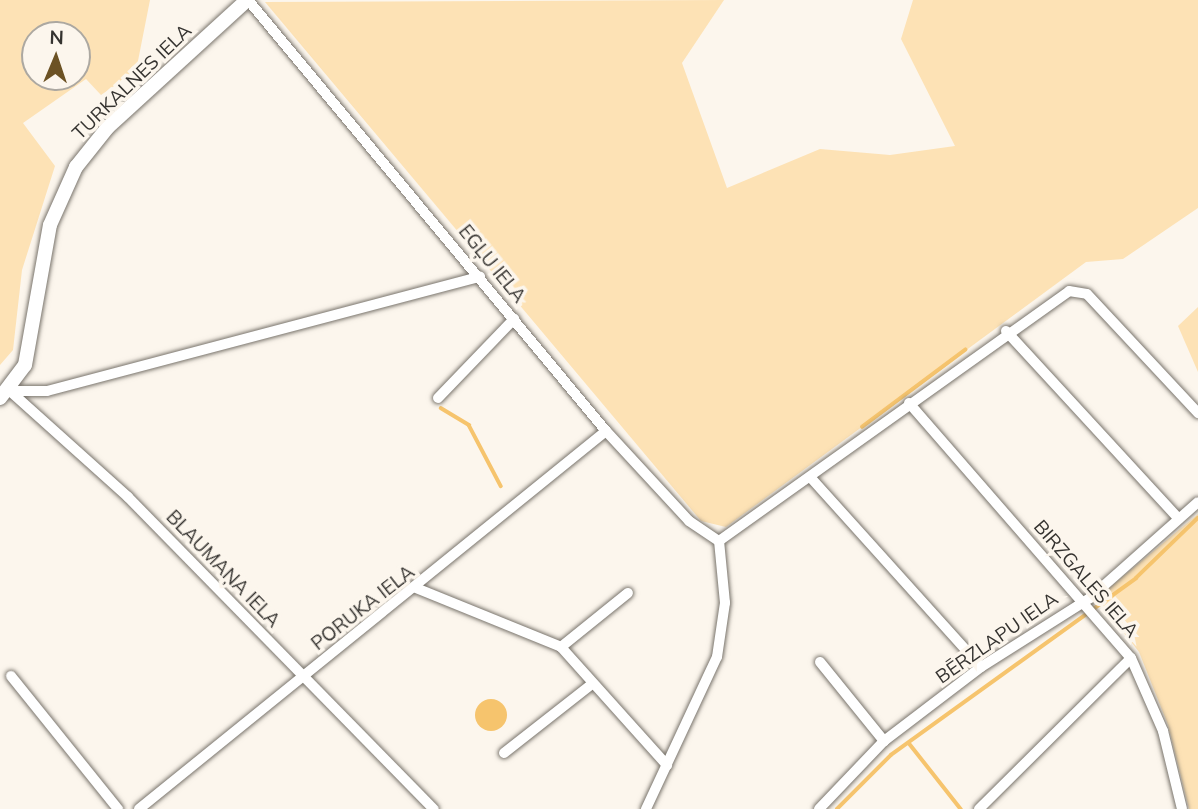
<!DOCTYPE html>
<html>
<head>
<meta charset="utf-8">
<style>
	body { margin:0 }
	#map { position:relative; width:1198px; height:809px; overflow:hidden; background:#fcf6ed; font-family:Mulish,sans-serif }
	div>[style] { position:absolute }
	.green>* { inset:0; background:#fde2b5 }
	.water>* { inset:0; background:#f6c46d }
	.round { border-radius:50% }
	.stream>* { height:3.5px; margin:-1.75px; padding:0 1.75px; transform-origin:1.75px; border-radius:1.75px; background:#f6c46d }
	.roads { filter:drop-shadow(0 0 2px #79746c) drop-shadow(0 0 2px #79746c) }
	.minor>* { height:10px; margin:-5px; padding:0 5px; transform-origin:5px; border-radius:5px; background:#fff }
	.secondary>* { height:14px; margin:-7px; padding:0 7px; transform-origin:7px; border-radius:7px; background:#fff }
	span { translate:-50% -50%; white-space:nowrap; text-align:center; line-height:1.15; -webkit-text-stroke:7px #fcf6ed; paint-order:stroke }
	.street-label { font-size:19px; color:#353330 }
	.north { position:absolute; left:21px; top:21px; width:70px; height:70px; box-sizing:border-box; background:#fcf6ed; border:2px solid #aca8a1; border-radius:50%; rotate:2deg; font-size:19px; font-weight:700; line-height:28px; text-align:center; color:#353330 }
	.north::after { content:''; display:block; margin:auto; width:24px; height:32px; background:#6c5224; clip-path:polygon(50% 0,100% 100%,50% 72%,0 100%) }
</style>
</head>
<body>
<div id="map">
	<div class="green">
		<div style="clip-path:polygon(evenodd,0 0,150px 0,136px 71px,101px 95px,86px 79px,23px 123px,55px 166px,22px 270px,13px 350px,0 365px,0 0,35px 35px,77px 35px,77px 77px,35px 77px,35px 35px)"></div>
		<div style="clip-path:polygon(724px 0,682px 63px,727px 188px,820px 149px,890px 155px,955px 146px,901px 39px,913px 0,1198px 0,1198px 208px,1123px 259px,1086px 262px,726px 527px,701px 521px,265px 2px)"></div>
		<div style="clip-path:polygon(1198px 307px,1198px 372px,1178px 326px)"></div>
		<div style="clip-path:polygon(1198px 514px,1198px 809px,1189px 809px,1168px 725px,1139px 652px,1097px 598px)"></div>
	</div>
	<div class="water">
		<div class="round" style="left:475px;top:699px;width:32px;height:32px"></div>
	</div>
	<div class="stream">
		<div style="left:441px;top:408px;width:33px;rotate:31deg"></div>
		<div style="left:469px;top:425px;width:69px;rotate:62.3deg"></div>
		<div style="left:862px;top:427px;width:129px;rotate:-36.8deg"></div>
		<div style="left:909px;top:743px;width:84px;rotate:51.8deg"></div>
		<div style="left:837px;top:809px;width:76px;rotate:-45deg"></div>
		<div style="left:891px;top:755px;width:302px;rotate:-35.8deg"></div>
		<div style="left:1136px;top:578px;width:86px;rotate:-44.1deg"></div>
	</div>
	<div class="roads">
		<div class="minor">
			<div style="left:248px;top:0;width:560px;rotate:50.29deg"></div>
			<div style="left:606px;top:431px;width:122px;rotate:47.3deg"></div>
			<div style="left:689px;top:521px;width:36px;rotate:34deg"></div>
			<div style="left:1006px;top:331px;width:255px;rotate:47.4deg"></div>
			<div style="left:10px;top:391px;width:159px;rotate:41.9deg"></div>
			<div style="left:128px;top:497px;width:437px;rotate:45.6deg"></div>
			<div style="left:13px;top:391px;width:34px"></div>
			<div style="left:47px;top:391px;width:448px;rotate:-14.8deg"></div>
			<div style="left:438px;top:398px;width:110px;rotate:-46.1deg"></div>
			<div style="left:909px;top:403px;width:338px;rotate:49deg"></div>
			<div style="left:1131px;top:658px;width:80px;rotate:66.3deg"></div>
			<div style="left:1163px;top:731px;width:80px;rotate:76.3deg"></div>
			<div style="left:811px;top:478px;width:254px;rotate:48deg"></div>
			<div style="left:719px;top:541px;width:430px;rotate:-35.5deg"></div>
			<div style="left:1069px;top:291px;width:18px;rotate:9deg"></div>
			<div style="left:1087px;top:294px;width:163px;rotate:47deg"></div>
			<div style="left:416px;top:588px;width:157px;rotate:22.1deg"></div>
			<div style="left:561px;top:647px;width:159px;rotate:48.1deg"></div>
			<div style="left:561px;top:647px;width:86px;rotate:-38.9deg"></div>
			<div style="left:820px;top:662px;width:102px;rotate:51deg"></div>
			<div style="left:11px;top:676px;width:171px;rotate:51.2deg"></div>
			<div style="left:504px;top:753px;width:112px;rotate:-38.1deg"></div>
			<div style="left:139px;top:809px;width:601px;rotate:-38.99deg"></div>
			<div style="left:646px;top:809px;width:168px;rotate:-65deg"></div>
			<div style="left:717px;top:657px;width:55px;rotate:-81.6deg"></div>
			<div style="left:725px;top:603px;width:62px;rotate:-95.5deg"></div>
			<div style="left:819px;top:809px;width:94px;rotate:-46.3deg"></div>
			<div style="left:884px;top:741px;width:122px;rotate:-37.3deg"></div>
			<div style="left:981px;top:667px;width:129px;rotate:-32.3deg"></div>
			<div style="left:1090px;top:598px;width:144px;rotate:-41.6deg"></div>
			<div style="left:979px;top:809px;width:214px;rotate:-44.8deg"></div>
		</div>
		<div class="secondary">
			<div style="left:0;top:398px;width:41px;rotate:-52.9deg"></div>
			<div style="left:25px;top:365px;width:142px;rotate:-79.9deg"></div>
			<div style="left:50px;top:225px;width:64px;rotate:-65.9deg"></div>
			<div style="left:76px;top:167px;width:51px;rotate:-51.3deg"></div>
			<div style="left:108px;top:127px;width:188px;rotate:-42.4deg"></div>
		</div>
	</div>
	<div class="street-label">
		<span style="left:132px;top:82px;rotate:-44deg">TURKALNES IELA</span>
		<span style="left:492px;top:264px;rotate:51deg">EGĻU IELA</span>
		<span style="left:223px;top:569px;rotate:46deg">BLAUMAŅA IELA</span>
		<span style="left:1086px;top:579px;rotate:49deg">BIRZGALES IELA</span>
		<span style="left:363px;top:608px;rotate:-38deg">PORUKA IELA</span>
		<span style="left:997px;top:638px;rotate:-35deg">BĒRZLAPU IELA</span>
	</div>
	<div class="north">N</div>
</div>
</body>
</html>
